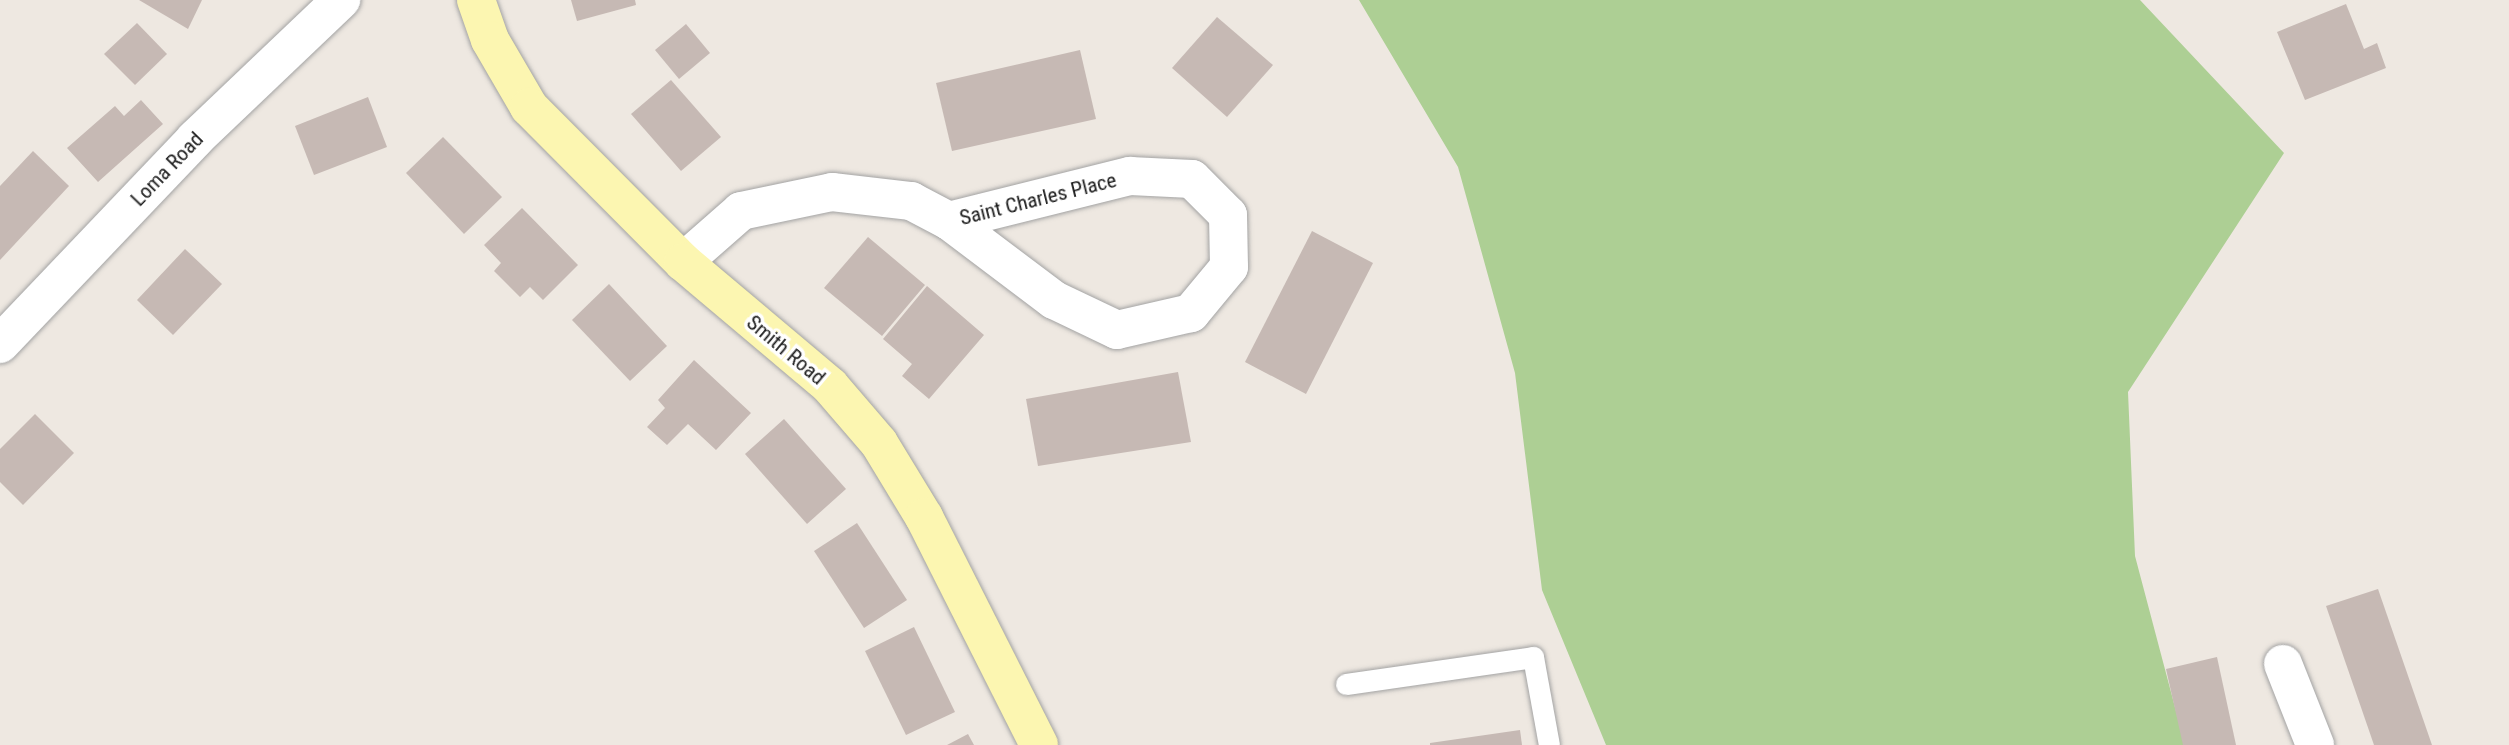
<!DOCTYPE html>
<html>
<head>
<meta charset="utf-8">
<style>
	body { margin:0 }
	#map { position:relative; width:2509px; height:745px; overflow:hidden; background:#eee8e1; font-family:"Roboto Condensed",sans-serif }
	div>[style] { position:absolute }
	.forest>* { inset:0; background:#adcf94 }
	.building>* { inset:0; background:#c6b9b4 }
	.roads { filter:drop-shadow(0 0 2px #a3a3a3) drop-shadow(0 0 2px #a3a3a3) }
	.lane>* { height:21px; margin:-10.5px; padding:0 10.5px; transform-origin:10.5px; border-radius:10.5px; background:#fff }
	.street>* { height:38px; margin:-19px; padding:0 19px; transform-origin:19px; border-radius:19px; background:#fff }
	.secondary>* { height:38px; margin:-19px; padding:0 19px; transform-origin:19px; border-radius:19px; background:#fcf6b1 }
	span { translate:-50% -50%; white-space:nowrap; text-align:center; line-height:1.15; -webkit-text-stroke:7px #fff; paint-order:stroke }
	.street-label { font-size:21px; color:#1c1c1c }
</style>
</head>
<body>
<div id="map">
	<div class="forest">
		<div style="clip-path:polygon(1359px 0,2140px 0,2284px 153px,2128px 392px,2135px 556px,2185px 745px,1606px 745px,1542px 590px,1515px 373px,1458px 167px)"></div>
	</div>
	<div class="building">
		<div style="clip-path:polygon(139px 0,202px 0,188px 29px)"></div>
		<div style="clip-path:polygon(571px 0,635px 0,636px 5px,577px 21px)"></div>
		<div style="clip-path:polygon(2346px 4px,2364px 49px,2377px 43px,2386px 68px,2305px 100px,2277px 32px)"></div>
		<div style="clip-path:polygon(1217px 17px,1273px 65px,1227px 117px,1172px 68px)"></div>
		<div style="clip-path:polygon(137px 23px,167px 54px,135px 85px,104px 54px)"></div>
		<div style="clip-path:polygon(686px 24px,710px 53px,679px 79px,655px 50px)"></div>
		<div style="clip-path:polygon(1080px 50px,1096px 119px,952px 151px,936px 83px)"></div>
		<div style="clip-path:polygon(671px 80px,721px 137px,681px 171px,631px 114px)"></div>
		<div style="clip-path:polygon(368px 97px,387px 147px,314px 175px,295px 126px)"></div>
		<div style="clip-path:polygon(141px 100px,163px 124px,98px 182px,67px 148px,115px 106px,124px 116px)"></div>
		<div style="clip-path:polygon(443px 137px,502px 197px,464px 234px,406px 173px)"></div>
		<div style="clip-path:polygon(33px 151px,69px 186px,0 260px,0 186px)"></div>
		<div style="clip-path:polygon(522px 208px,578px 265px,543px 300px,530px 287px,520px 297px,494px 271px,501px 263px,484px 245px)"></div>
		<div style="clip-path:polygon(1312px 231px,1373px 263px,1306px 394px,1245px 362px)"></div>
		<div style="clip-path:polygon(868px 237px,925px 285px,882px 336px,824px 288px)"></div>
		<div style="clip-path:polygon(185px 249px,222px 284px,173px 335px,137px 300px)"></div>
		<div style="clip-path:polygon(609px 284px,667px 346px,630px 381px,572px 320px)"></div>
		<div style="clip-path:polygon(927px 286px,984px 335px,929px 399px,902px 376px,912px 364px,883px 339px)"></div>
		<div style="clip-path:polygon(694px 360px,751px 413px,716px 450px,688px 424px,667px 445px,647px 427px,665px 408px,658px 400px)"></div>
		<div style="clip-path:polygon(1178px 372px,1191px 442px,1038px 466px,1026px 399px)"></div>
		<div style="clip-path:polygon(35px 414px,74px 453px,23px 505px,0 482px,0 449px)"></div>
		<div style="clip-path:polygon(784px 419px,846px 489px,807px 524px,745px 454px)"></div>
		<div style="clip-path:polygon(857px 523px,907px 600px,864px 628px,814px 551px)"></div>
		<div style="clip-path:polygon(2378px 589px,2432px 745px,2374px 745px,2326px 606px)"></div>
		<div style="clip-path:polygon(914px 627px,955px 712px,906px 735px,865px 651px)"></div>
		<div style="clip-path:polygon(2217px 657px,2236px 745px,2183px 745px,2166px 669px)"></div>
		<div style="clip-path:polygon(1520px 730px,1522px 745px,1430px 745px,1430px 743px)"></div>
		<div style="clip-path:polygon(968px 734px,974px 745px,947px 745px)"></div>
	</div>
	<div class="roads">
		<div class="lane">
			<div style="left:1346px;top:684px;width:189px;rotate:-8.2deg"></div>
			<div style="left:1533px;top:657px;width:89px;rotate:79.7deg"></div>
		</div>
		<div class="street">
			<div style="left:1130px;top:176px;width:62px;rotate:2.8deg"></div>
			<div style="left:1192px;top:179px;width:51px;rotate:45deg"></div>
			<div style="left:1228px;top:215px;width:52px;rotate:88.9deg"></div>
			<div style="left:1229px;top:267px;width:60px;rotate:129.6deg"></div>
			<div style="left:1191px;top:313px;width:76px;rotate:167.1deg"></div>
			<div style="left:1117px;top:330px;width:70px;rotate:-154.5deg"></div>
			<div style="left:1054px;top:300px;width:131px;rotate:-143deg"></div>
			<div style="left:949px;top:221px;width:187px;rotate:-14deg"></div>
			<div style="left:683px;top:262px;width:77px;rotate:-41.3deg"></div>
			<div style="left:741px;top:211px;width:93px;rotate:-11.8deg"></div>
			<div style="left:832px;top:192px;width:80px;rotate:6.5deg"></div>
			<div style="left:911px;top:201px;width:43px;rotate:27.8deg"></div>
			<div style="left:0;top:344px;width:283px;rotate:-46.4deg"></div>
			<div style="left:195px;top:139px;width:202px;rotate:-43.6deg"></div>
			<div style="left:2283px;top:664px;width:87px;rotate:68.4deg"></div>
		</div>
		<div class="secondary">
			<div style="left:476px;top:0;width:42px;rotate:70.7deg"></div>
			<div style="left:490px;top:40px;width:78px;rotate:59.8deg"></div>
			<div style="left:529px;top:107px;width:218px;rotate:45.2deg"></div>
			<div style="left:683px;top:262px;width:192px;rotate:40.1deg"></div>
			<div style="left:830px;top:386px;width:75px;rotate:49.3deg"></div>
			<div style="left:879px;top:443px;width:87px;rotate:58.7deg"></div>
			<div style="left:924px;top:517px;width:255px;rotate:63.2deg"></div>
		</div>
	</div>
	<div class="street-label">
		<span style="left:167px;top:169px;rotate:-46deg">Loma Road</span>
		<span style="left:1038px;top:199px;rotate:-14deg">Saint Charles Place</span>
		<span style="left:786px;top:350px;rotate:40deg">Smith Road</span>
	</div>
</div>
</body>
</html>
